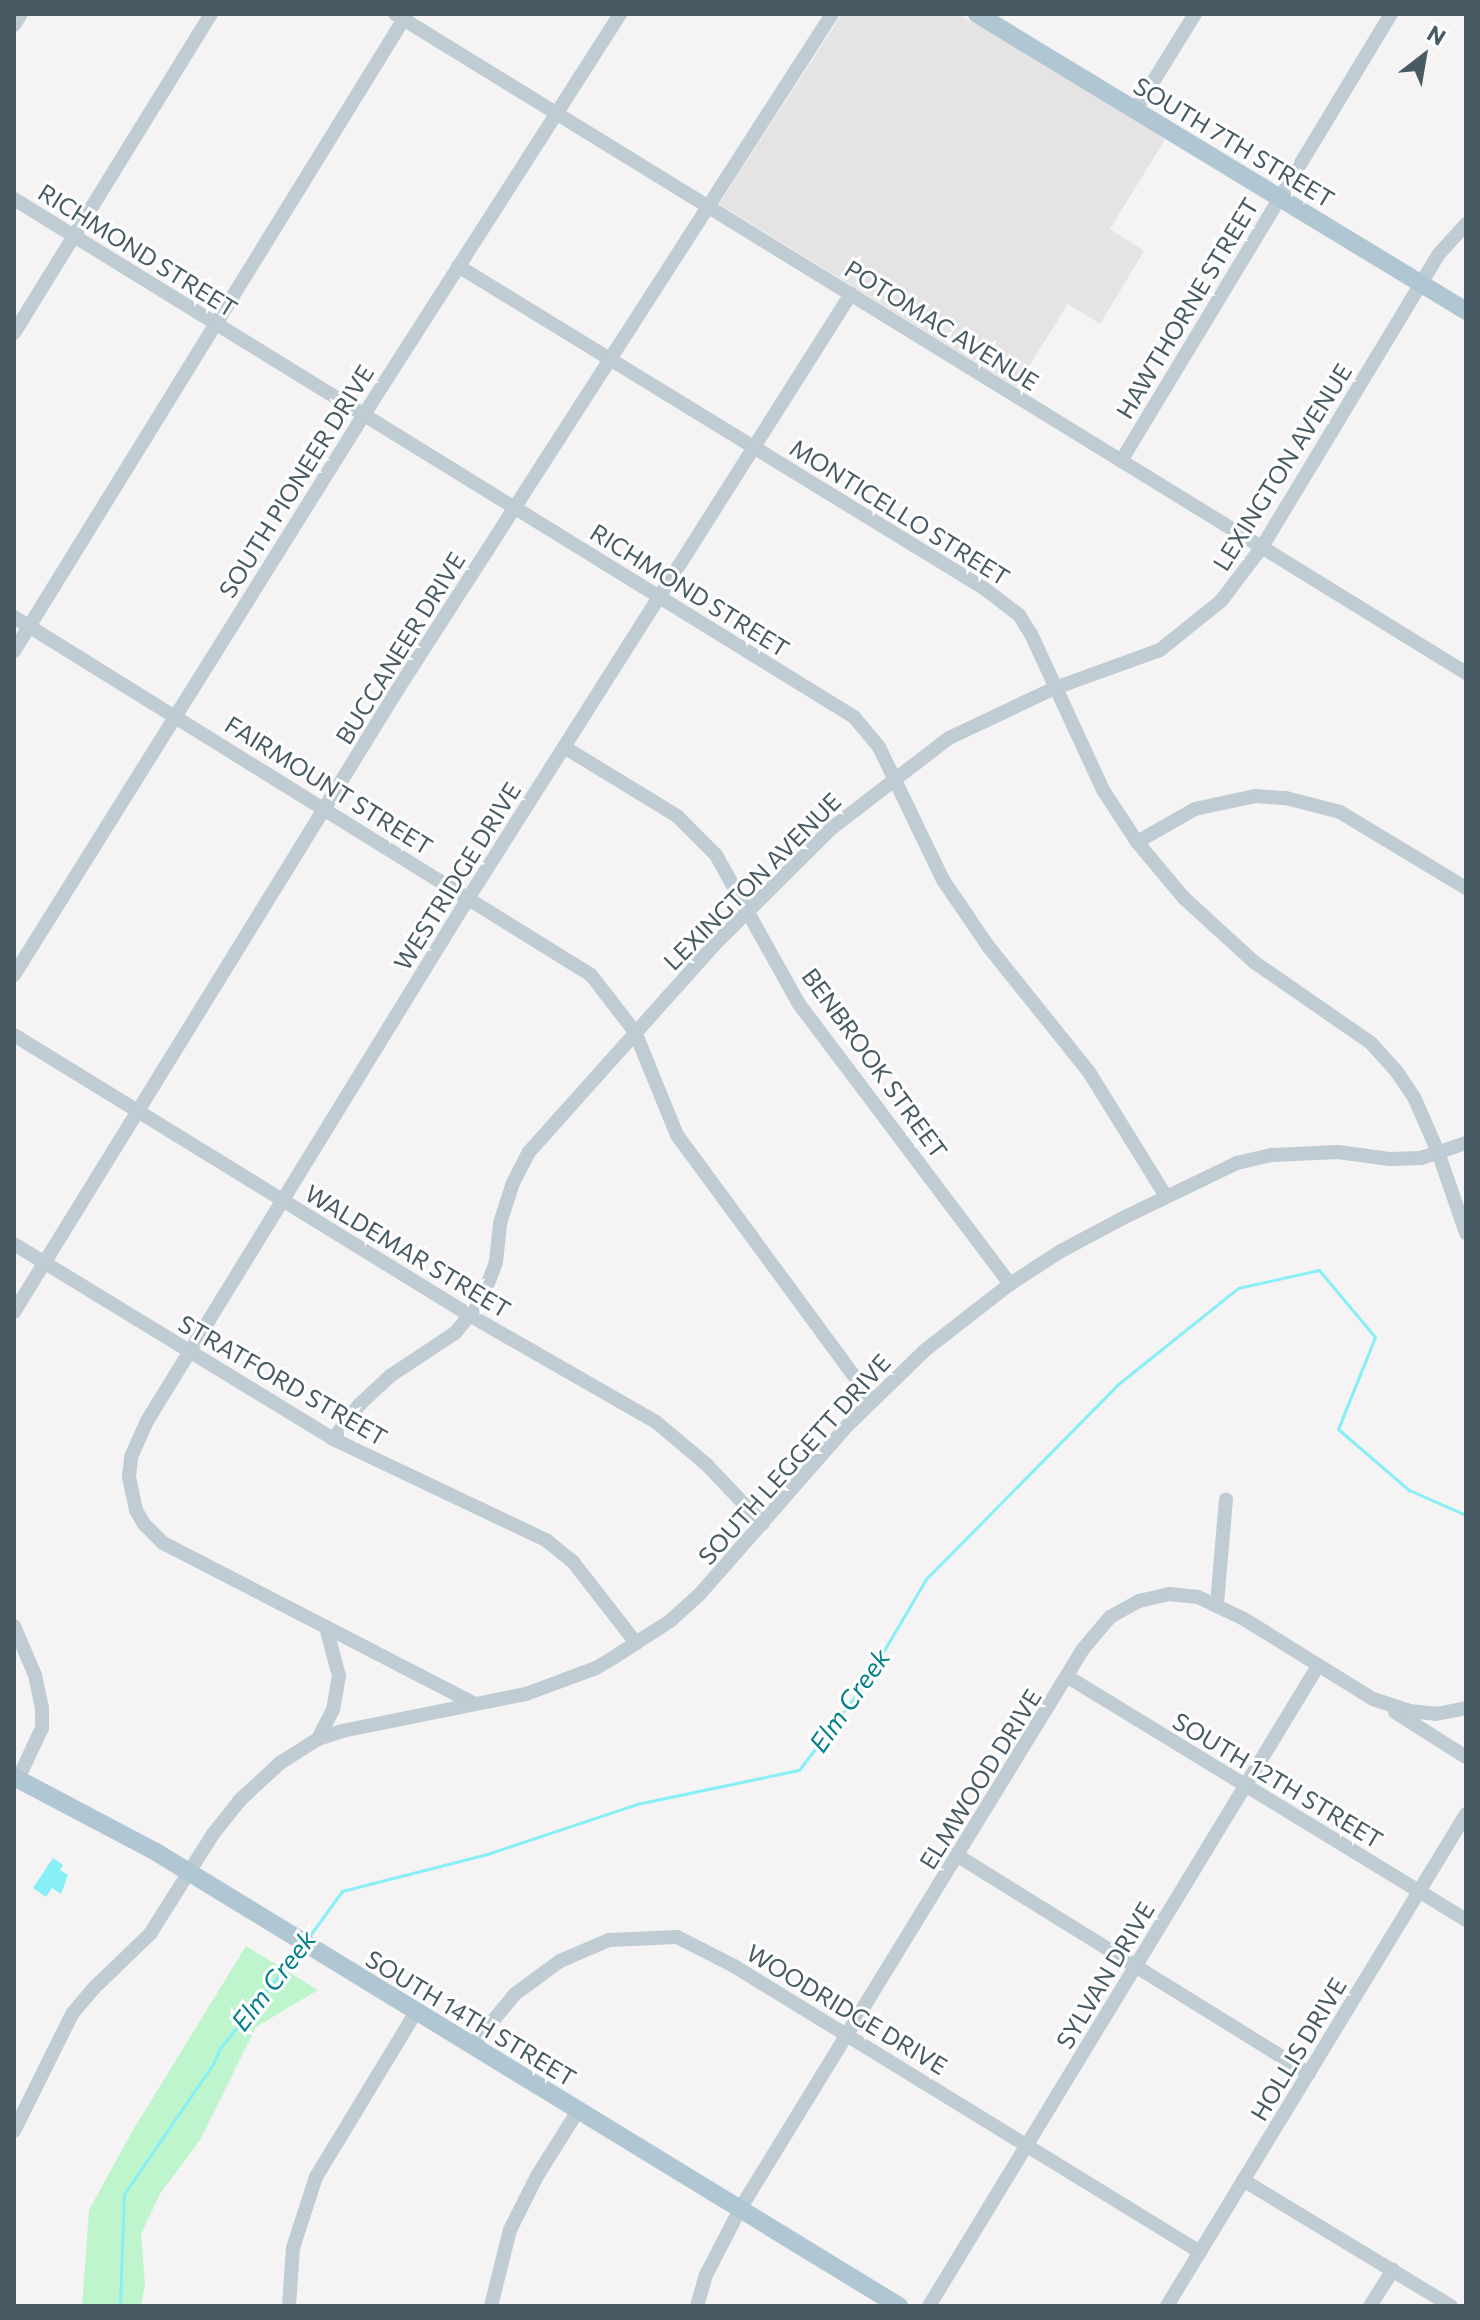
<!DOCTYPE html>
<html>
<head>
<meta charset="utf-8">
<style>
	body { margin:0 }
	#map { position:relative; width:1480px; height:2320px; overflow:hidden; background:#f5f3f3; font-family:Commissioner,sans-serif }
	div>[style] { position:absolute }
	.education>* { inset:0; background:#e6e3e5 }
	.green>* { inset:0; background:#bff5cc }
	.water>* { inset:0; background:#87eff6 }
	.stream>* { height:3px; margin:-1.5px; padding:0 1.5px; transform-origin:1.5px; border-radius:1.5px; background:#87eff6 }
	.minor>* { height:14px; margin:-7px; padding:0 7px; transform-origin:7px; border-radius:7px; background:#bfccd3 }
	.major>* { height:18px; margin:-9px; padding:0 9px; transform-origin:9px; border-radius:9px; background:#b0c7d3 }
	span { translate:-50% -50%; white-space:nowrap; text-align:center; line-height:1.15; -webkit-text-stroke:6px #fff; paint-order:stroke }
	.street-label { font-size:24px; color:#485a63 }
	.water-label { font-size:26px; color:#058189; font-style:italic }
	.frame { position:absolute; inset:0; border:16px solid #485a63; pointer-events:none }
	.north { position:absolute; left:1384px; top:16px; width:80px; height:80px; -webkit-text-stroke:6px #fff; paint-order:stroke; rotate:31deg; font-size:22px; font-weight:700; line-height:32px; text-align:center; color:#485a63 }
	.north::after { content:''; display:block; margin:auto; width:28px; height:36px; background:#485a63; clip-path:polygon(50% 0,100% 100%,50% 72%,0 100%) }
</style>
</head>
<body>
<div id="map">
	<div class="education">
		<div style="clip-path:polygon(842px 14px,958px 14px,1167px 136px,1110px 229px,1144px 251px,1100px 324px,1068px 304px,1016px 387px,719px 204px)"></div>
	</div>
	<div class="green">
		<div style="clip-path:polygon(246px 1946px,318px 1990px,256px 2027px,200px 2140px,160px 2194px,141px 2234px,145px 2285px,141px 2306px,82px 2306px,89px 2210px,133px 2130px)"></div>
	</div>
	<div class="water">
		<div style="clip-path:polygon(53px 1858px,63px 1865px,60px 1870px,68px 1875px,61px 1894px,52px 1888px,46px 1897px,33px 1888px)"></div>
	</div>
	<div class="stream">
		<div style="left:308px;top:1938px;width:58px;rotate:-54.1deg"></div>
		<div style="left:342px;top:1891px;width:150px;rotate:-14.3deg"></div>
		<div style="left:487px;top:1854px;width:158px;rotate:-18.4deg"></div>
		<div style="left:637px;top:1804px;width:166px;rotate:-11.9deg"></div>
		<div style="left:799px;top:1770px;width:106px;rotate:-52.7deg"></div>
		<div style="left:863px;top:1686px;width:124px;rotate:-59.5deg"></div>
		<div style="left:926px;top:1579px;width:272px;rotate:-45.4deg"></div>
		<div style="left:1117px;top:1385px;width:155px;rotate:-38.7deg"></div>
		<div style="left:1238px;top:1288px;width:83px;rotate:-12.5deg"></div>
		<div style="left:1319px;top:1270px;width:87px;rotate:50.1deg"></div>
		<div style="left:1375px;top:1337px;width:99px;rotate:111.9deg"></div>
		<div style="left:1338px;top:1429px;width:94px;rotate:40.7deg"></div>
		<div style="left:1409px;top:1490px;width:62px;rotate:23.7deg"></div>
		<div style="left:120px;top:2306px;width:112px;rotate:-88deg"></div>
		<div style="left:124px;top:2194px;width:158px;rotate:-55.6deg"></div>
		<div style="left:213px;top:2064px;width:17px;rotate:-66deg"></div>
		<div style="left:220px;top:2048px;width:129px;rotate:-51deg"></div>
	</div>
	<div class="minor">
		<div style="left:395px;top:14px;width:1258px;rotate:31.6deg"></div>
		<div style="left:14px;top:25px;width:13px;rotate:-58deg"></div>
		<div style="left:1135px;top:111px;width:114px;rotate:-58.3deg"></div>
		<div style="left:14px;top:199px;width:987px;rotate:31.66deg"></div>
		<div style="left:854px;top:717px;width:39px;rotate:50deg"></div>
		<div style="left:879px;top:747px;width:148px;rotate:64.3deg"></div>
		<div style="left:943px;top:880px;width:80px;rotate:55.7deg"></div>
		<div style="left:988px;top:946px;width:161px;rotate:51.3deg"></div>
		<div style="left:1089px;top:1072px;width:146px;rotate:58.2deg"></div>
		<div style="left:458px;top:266px;width:618px;rotate:31.5deg"></div>
		<div style="left:985px;top:589px;width:43px;rotate:37.4deg"></div>
		<div style="left:1019px;top:615px;width:22px;rotate:58deg"></div>
		<div style="left:1031px;top:634px;width:172px;rotate:65.2deg"></div>
		<div style="left:1103px;top:790px;width:62px;rotate:56.8deg"></div>
		<div style="left:1137px;top:842px;width:73px;rotate:50deg"></div>
		<div style="left:1184px;top:898px;width:95px;rotate:42.4deg"></div>
		<div style="left:1254px;top:962px;width:142px;rotate:34.7deg"></div>
		<div style="left:1371px;top:1043px;width:39px;rotate:48deg"></div>
		<div style="left:1397px;top:1072px;width:30px;rotate:56deg"></div>
		<div style="left:1414px;top:1097px;width:60px;rotate:66.4deg"></div>
		<div style="left:1438px;top:1152px;width:86px;rotate:70.9deg"></div>
		<div style="left:14px;top:333px;width:375px;rotate:-58.3deg"></div>
		<div style="left:1121px;top:461px;width:522px;rotate:-58.87deg"></div>
		<div style="left:14px;top:617px;width:679px;rotate:31.82deg"></div>
		<div style="left:591px;top:975px;width:72px;rotate:52.3deg"></div>
		<div style="left:635px;top:1032px;width:111px;rotate:67.8deg"></div>
		<div style="left:677px;top:1135px;width:329px;rotate:53.7deg"></div>
		<div style="left:14px;top:651px;width:748px;rotate:-58.33deg"></div>
		<div style="left:564px;top:747px;width:132px;rotate:31.4deg"></div>
		<div style="left:677px;top:816px;width:55px;rotate:45deg"></div>
		<div style="left:716px;top:855px;width:171px;rotate:60.9deg"></div>
		<div style="left:799px;top:1004px;width:351px;rotate:53deg"></div>
		<div style="left:1137px;top:842px;width:67px;rotate:-29.6deg"></div>
		<div style="left:1195px;top:809px;width:61px;rotate:-12.2deg"></div>
		<div style="left:1255px;top:796px;width:31px;rotate:4deg"></div>
		<div style="left:1286px;top:798px;width:56px;rotate:14.5deg"></div>
		<div style="left:1340px;top:812px;width:147px;rotate:31.1deg"></div>
		<div style="left:14px;top:975px;width:659px;rotate:-58.02deg"></div>
		<div style="left:363px;top:416px;width:477px;rotate:-57.4deg"></div>
		<div style="left:14px;top:1035px;width:536px;rotate:31.59deg"></div>
		<div style="left:471px;top:1316px;width:213px;rotate:29.8deg"></div>
		<div style="left:656px;top:1422px;width:67px;rotate:40.1deg"></div>
		<div style="left:707px;top:1465px;width:81px;rotate:46.5deg"></div>
		<div style="left:14px;top:1244px;width:374px;rotate:31.4deg"></div>
		<div style="left:333px;top:1439px;width:236px;rotate:25.4deg"></div>
		<div style="left:546px;top:1540px;width:35px;rotate:39deg"></div>
		<div style="left:573px;top:1562px;width:103px;rotate:52.1deg"></div>
		<div style="left:14px;top:1312px;width:732px;rotate:-58.35deg"></div>
		<div style="left:398px;top:689px;width:802px;rotate:-57.26deg"></div>
		<div style="left:333px;top:1439px;width:44px;rotate:-52.4deg"></div>
		<div style="left:360px;top:1404px;width:41px;rotate:-43deg"></div>
		<div style="left:390px;top:1376px;width:78px;rotate:-33.5deg"></div>
		<div style="left:455px;top:1333px;width:43px;rotate:-50.7deg"></div>
		<div style="left:482px;top:1300px;width:40px;rotate:-69.8deg"></div>
		<div style="left:496px;top:1262px;width:39px;rotate:-84deg"></div>
		<div style="left:500px;top:1223px;width:40px;rotate:-72deg"></div>
		<div style="left:512px;top:1185px;width:37px;rotate:-63deg"></div>
		<div style="left:529px;top:1152px;width:278px;rotate:-48.2deg"></div>
		<div style="left:714px;top:945px;width:166px;rotate:-44.8deg"></div>
		<div style="left:832px;top:828px;width:148px;rotate:-37.6deg"></div>
		<div style="left:949px;top:738px;width:117px;rotate:-25.3deg"></div>
		<div style="left:1055px;top:688px;width:112px;rotate:-19.9deg"></div>
		<div style="left:1160px;top:650px;width:78px;rotate:-38.8deg"></div>
		<div style="left:1221px;top:601px;width:68px;rotate:-52.8deg"></div>
		<div style="left:1262px;top:547px;width:341px;rotate:-58.9deg"></div>
		<div style="left:1438px;top:255px;width:42px;rotate:-47.9deg"></div>
		<div style="left:1217px;top:1604px;width:105px;rotate:-85.1deg"></div>
		<div style="left:14px;top:1626px;width:53px;rotate:66.8deg"></div>
		<div style="left:35px;top:1675px;width:34px;rotate:78deg"></div>
		<div style="left:42px;top:1708px;width:20px;rotate:90deg"></div>
		<div style="left:42px;top:1728px;width:56px;rotate:115.2deg"></div>
		<div style="left:1068px;top:1677px;width:466px;rotate:31.4deg"></div>
		<div style="left:475px;top:1704px;width:351px;rotate:-152.7deg"></div>
		<div style="left:163px;top:1543px;width:27px;rotate:-135deg"></div>
		<div style="left:144px;top:1524px;width:16px;rotate:-120deg"></div>
		<div style="left:136px;top:1510px;width:34px;rotate:-102deg"></div>
		<div style="left:129px;top:1477px;width:20px;rotate:-84deg"></div>
		<div style="left:131px;top:1457px;width:39px;rotate:-66deg"></div>
		<div style="left:147px;top:1421px;width:615px;rotate:-58.43deg"></div>
		<div style="left:469px;top:897px;width:714px;rotate:-57.65deg"></div>
		<div style="left:1395px;top:1712px;width:84px;rotate:32.4deg"></div>
		<div style="left:318px;top:1739px;width:33px;rotate:-63deg"></div>
		<div style="left:333px;top:1710px;width:35px;rotate:-80deg"></div>
		<div style="left:339px;top:1676px;width:51px;rotate:-104.9deg"></div>
		<div style="left:958px;top:1856px;width:413px;rotate:31.8deg"></div>
		<div style="left:472px;top:2046px;width:67px;rotate:-50.4deg"></div>
		<div style="left:515px;top:1994px;width:56px;rotate:-36.3deg"></div>
		<div style="left:560px;top:1961px;width:53px;rotate:-23.2deg"></div>
		<div style="left:609px;top:1940px;width:68px;rotate:-2.5deg"></div>
		<div style="left:677px;top:1937px;width:64px;rotate:27deg"></div>
		<div style="left:734px;top:1966px;width:547px;rotate:31.54deg"></div>
		<div style="left:14px;top:2131px;width:131px;rotate:-63.6deg"></div>
		<div style="left:72px;top:2014px;width:34px;rotate:-50deg"></div>
		<div style="left:94px;top:1988px;width:78px;rotate:-44deg"></div>
		<div style="left:150px;top:1934px;width:118px;rotate:-57.8deg"></div>
		<div style="left:213px;top:1834px;width:43px;rotate:-51.5deg"></div>
		<div style="left:240px;top:1800px;width:54px;rotate:-42.8deg"></div>
		<div style="left:280px;top:1763px;width:45px;rotate:-32.3deg"></div>
		<div style="left:318px;top:1739px;width:25px;rotate:-18deg"></div>
		<div style="left:342px;top:1731px;width:188px;rotate:-11.4deg"></div>
		<div style="left:526px;top:1694px;width:75px;rotate:-20.4deg"></div>
		<div style="left:596px;top:1668px;width:23px;rotate:-31deg"></div>
		<div style="left:616px;top:1656px;width:64px;rotate:-32.9deg"></div>
		<div style="left:670px;top:1621px;width:39px;rotate:-42deg"></div>
		<div style="left:699px;top:1595px;width:225px;rotate:-48.8deg"></div>
		<div style="left:847px;top:1426px;width:107px;rotate:-44.2deg"></div>
		<div style="left:924px;top:1351px;width:109px;rotate:-37.9deg"></div>
		<div style="left:1010px;top:1284px;width:61px;rotate:-32.9deg"></div>
		<div style="left:1061px;top:1251px;width:70px;rotate:-28deg"></div>
		<div style="left:1123px;top:1218px;width:127px;rotate:-25.8deg"></div>
		<div style="left:1237px;top:1163px;width:37px;rotate:-13deg"></div>
		<div style="left:1273px;top:1155px;width:65px;rotate:-2.6deg"></div>
		<div style="left:1338px;top:1152px;width:52px;rotate:7.7deg"></div>
		<div style="left:1390px;top:1159px;width:31px;rotate:-2deg"></div>
		<div style="left:1421px;top:1158px;width:47px;rotate:-18.4deg"></div>
		<div style="left:1243px;top:2180px;width:243px;rotate:31.2deg"></div>
		<div style="left:289px;top:2306px;width:58px;rotate:-86.1deg"></div>
		<div style="left:293px;top:2248px;width:75px;rotate:-72.1deg"></div>
		<div style="left:316px;top:2177px;width:193px;rotate:-58.8deg"></div>
		<div style="left:491px;top:2306px;width:78px;rotate:-76deg"></div>
		<div style="left:510px;top:2230px;width:60px;rotate:-63.4deg"></div>
		<div style="left:537px;top:2176px;width:77px;rotate:-57.8deg"></div>
		<div style="left:697px;top:2306px;width:32px;rotate:-74deg"></div>
		<div style="left:706px;top:2275px;width:74px;rotate:-62.7deg"></div>
		<div style="left:740px;top:2209px;width:657px;rotate:-58.51deg"></div>
		<div style="left:1083px;top:1649px;width:42px;rotate:-49.8deg"></div>
		<div style="left:1110px;top:1617px;width:33px;rotate:-29deg"></div>
		<div style="left:1139px;top:1601px;width:31px;rotate:-13deg"></div>
		<div style="left:1169px;top:1594px;width:29px;rotate:6deg"></div>
		<div style="left:1198px;top:1597px;width:51px;rotate:25.6deg"></div>
		<div style="left:1244px;top:1619px;width:152px;rotate:31.8deg"></div>
		<div style="left:1373px;top:1699px;width:38px;rotate:18deg"></div>
		<div style="left:1409px;top:1711px;width:27px;rotate:6deg"></div>
		<div style="left:1436px;top:1714px;width:31px;rotate:-11deg"></div>
		<div style="left:929px;top:2306px;width:749px;rotate:-58.71deg"></div>
		<div style="left:1167px;top:2306px;width:576px;rotate:-58.71deg"></div>
		<div style="left:1370px;top:2306px;width:43px;rotate:-57.4deg"></div>
	</div>
	<div class="major">
		<div style="left:977px;top:14px;width:572px;rotate:31.27deg"></div>
		<div style="left:14px;top:1777px;width:161px;rotate:27.8deg"></div>
		<div style="left:156px;top:1852px;width:871px;rotate:31.43deg"></div>
	</div>
	<div class="street-label">
		<span style="left:1234px;top:142px;rotate:31deg">SOUTH 7TH STREET</span>
		<span style="left:138px;top:250px;rotate:32deg">RICHMOND STREET</span>
		<span style="left:1187px;top:308px;rotate:-59deg">HAWTHORNE STREET</span>
		<span style="left:942px;top:325px;rotate:32deg">POTOMAC AVENUE</span>
		<span style="left:1282px;top:467px;rotate:-58deg">LEXINGTON AVENUE</span>
		<span style="left:296px;top:481px;rotate:-58deg">SOUTH PIONEER DRIVE</span>
		<span style="left:900px;top:512px;rotate:32deg">MONTICELLO STREET</span>
		<span style="left:690px;top:590px;rotate:32deg">RICHMOND STREET</span>
		<span style="left:400px;top:648px;rotate:-58deg">BUCCANEER DRIVE</span>
		<span style="left:329px;top:785px;rotate:32deg">FAIRMOUNT STREET</span>
		<span style="left:457px;top:876px;rotate:-58deg">WESTRIDGE DRIVE</span>
		<span style="left:752px;top:881px;rotate:-45deg">LEXINGTON AVENUE</span>
		<span style="left:875px;top:1063px;rotate:54deg">BENBROOK STREET</span>
		<span style="left:408px;top:1251px;rotate:31deg">WALDEMAR STREET</span>
		<span style="left:283px;top:1380px;rotate:30deg">STRATFORD STREET</span>
		<span style="left:794px;top:1459px;rotate:-48deg">SOUTH LEGGETT DRIVE</span>
		<span style="left:980px;top:1779px;rotate:-58deg">ELMWOOD DRIVE</span>
		<span style="left:1278px;top:1780px;rotate:31deg">SOUTH 12TH STREET</span>
		<span style="left:1105px;top:1975px;rotate:-59deg">SYLVAN DRIVE</span>
		<span style="left:847px;top:2009px;rotate:31deg">WOODRIDGE DRIVE</span>
		<span style="left:471px;top:2018px;rotate:31deg">SOUTH 14TH STREET</span>
		<span style="left:1298px;top:2049px;rotate:-59deg">HOLLIS DRIVE</span>
	</div>
	<div class="water-label">
		<span style="left:849px;top:1700px;rotate:-55deg">Elm Creek</span>
		<span style="left:273px;top:1980px;rotate:-52deg">Elm Creek</span>
	</div>
	<div class="frame"></div>
	<div class="north">N</div>
</div>
</body>
</html>
